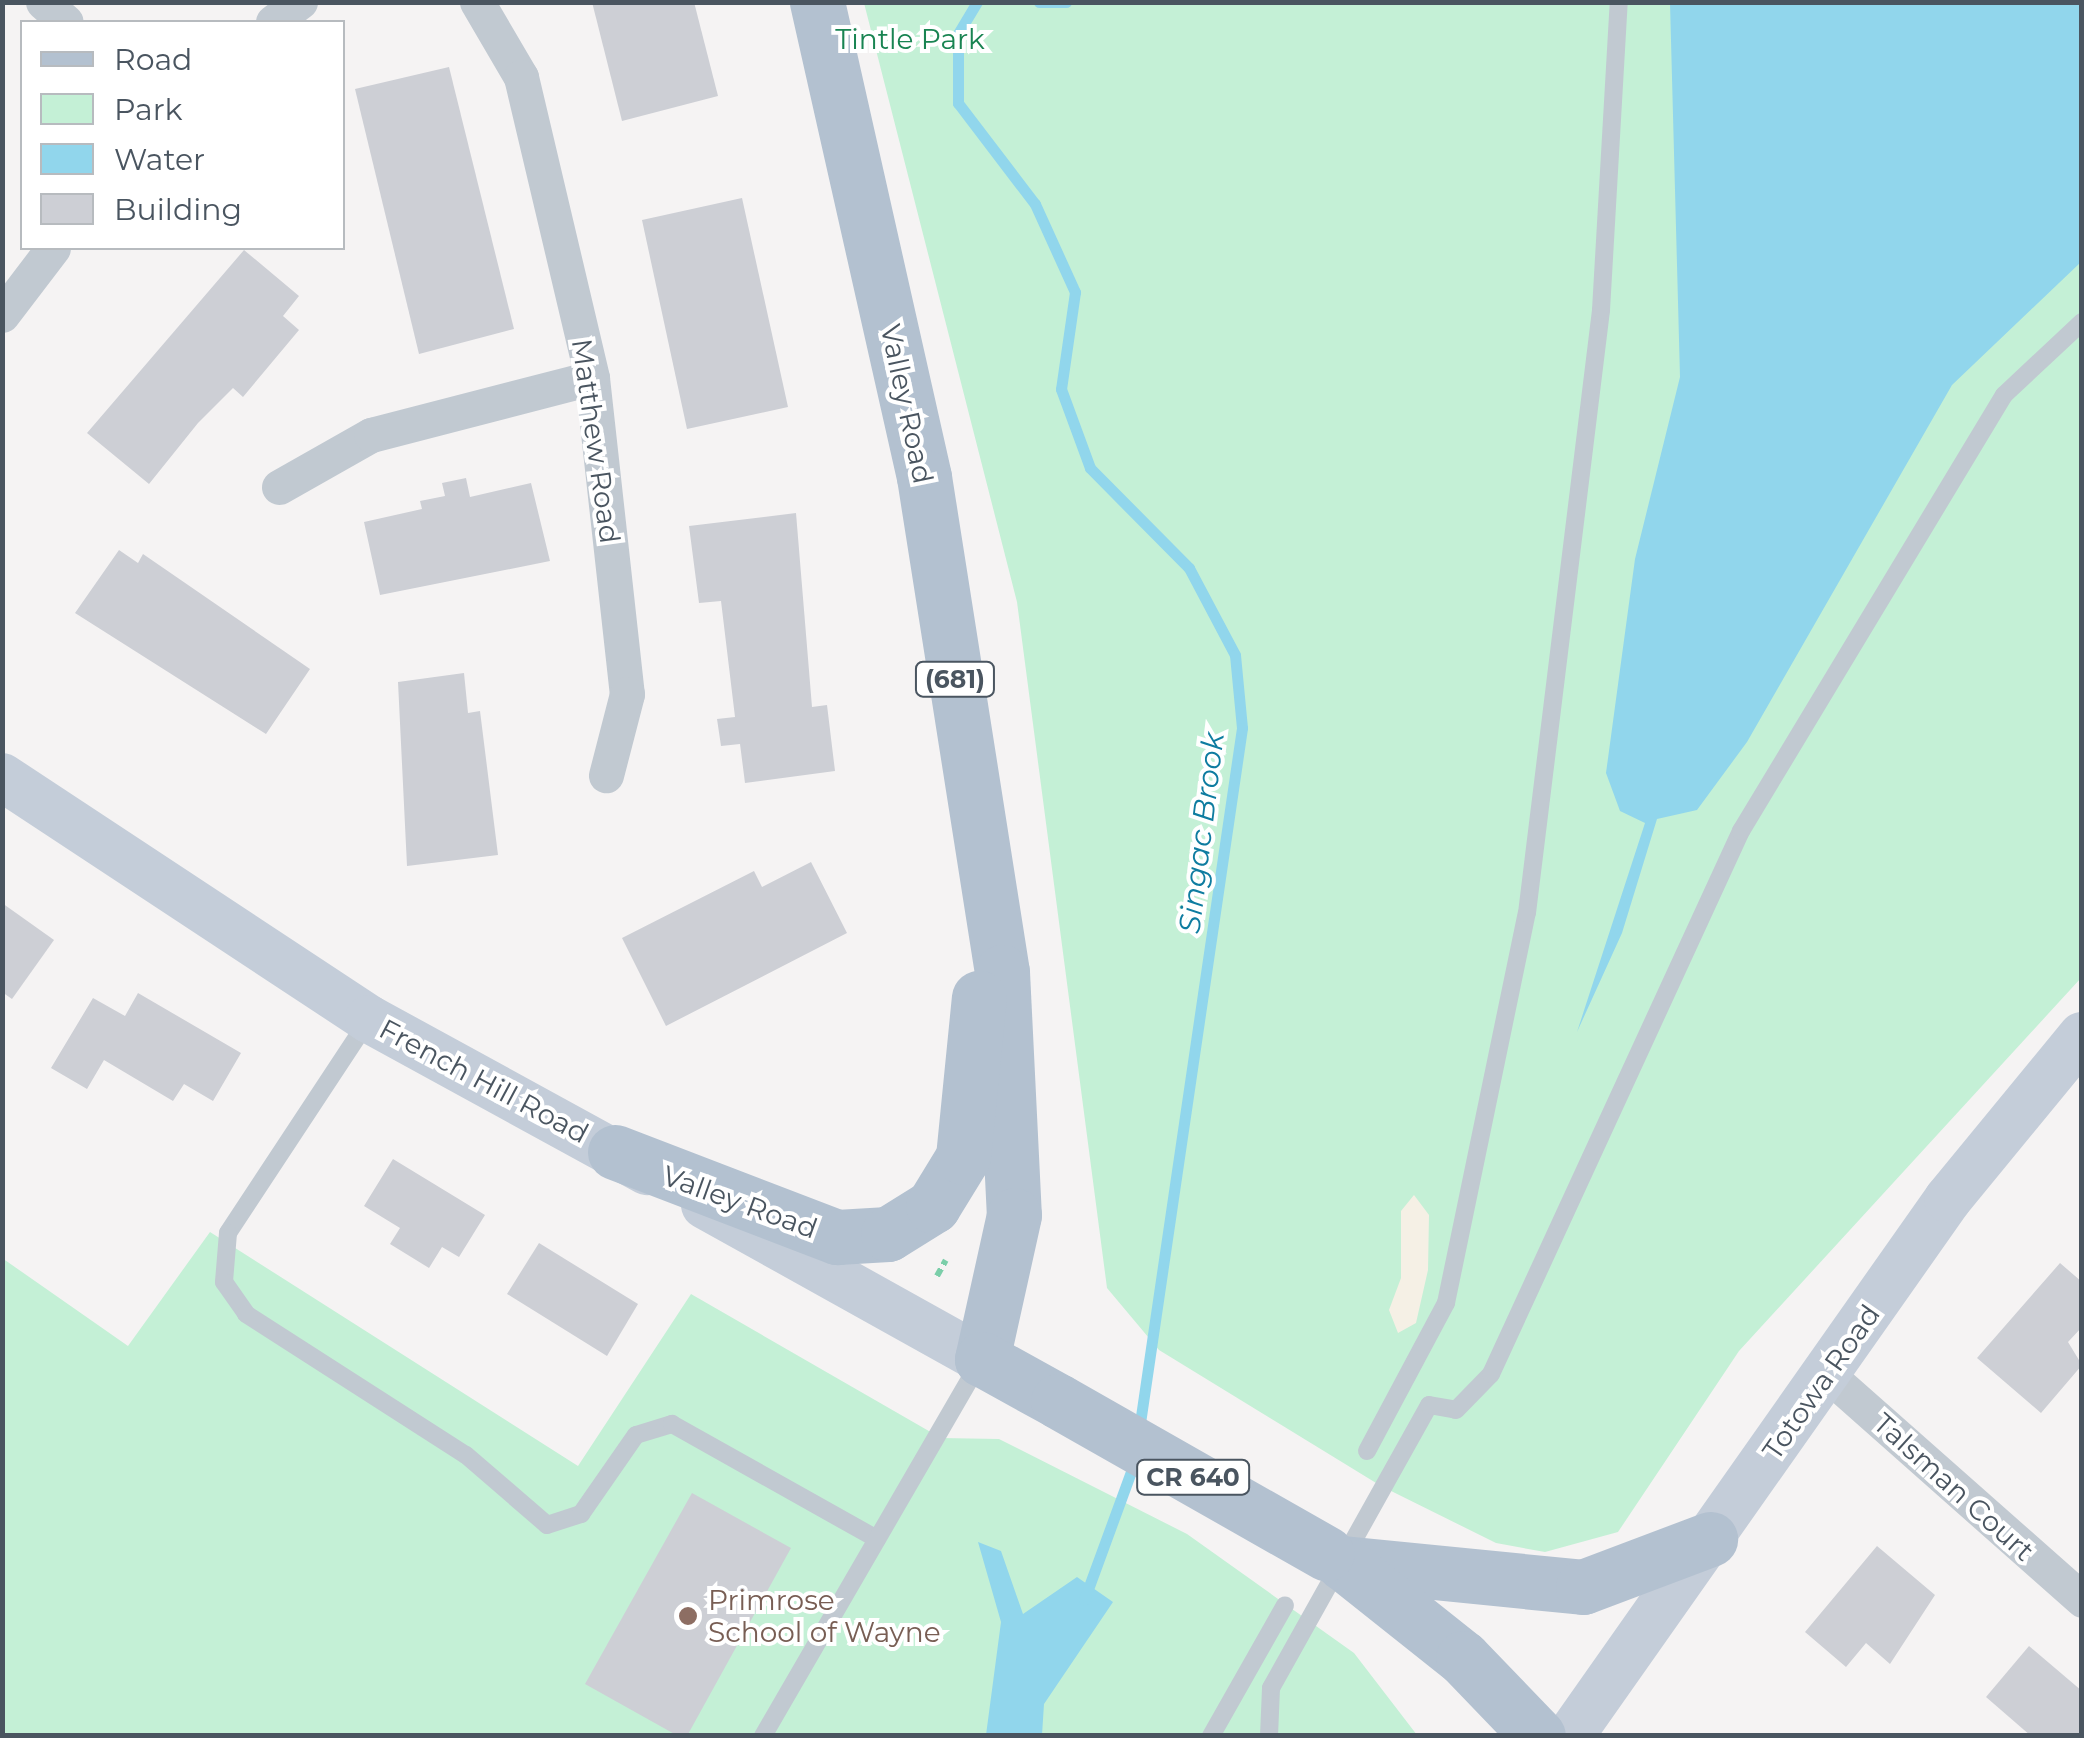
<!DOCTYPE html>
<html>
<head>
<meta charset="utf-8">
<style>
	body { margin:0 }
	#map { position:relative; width:2084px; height:1738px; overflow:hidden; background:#f5f3f3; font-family:Montserrat,sans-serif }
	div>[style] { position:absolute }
	.green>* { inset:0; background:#c4f0d6 }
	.sand>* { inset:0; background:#f5f0e5 }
	.water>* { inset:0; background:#91d6ec }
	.stream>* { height:11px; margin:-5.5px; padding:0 5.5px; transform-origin:5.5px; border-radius:5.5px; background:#91d6ec }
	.building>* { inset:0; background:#cdcfd5 }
	.path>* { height:6px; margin-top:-3px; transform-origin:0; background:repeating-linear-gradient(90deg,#7bcea9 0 8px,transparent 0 13px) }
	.service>* { height:18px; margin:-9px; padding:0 9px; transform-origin:9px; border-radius:9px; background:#c1c9d1 }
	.minor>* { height:35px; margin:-17.5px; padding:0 17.5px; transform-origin:17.5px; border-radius:17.5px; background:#c1c9d1 }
	.secondary>* { height:48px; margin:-24px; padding:0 24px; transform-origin:24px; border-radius:24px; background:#c4cdd9 }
	.primary>* { height:55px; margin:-27.5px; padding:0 27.5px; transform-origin:27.5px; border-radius:27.5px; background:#b3c1d0 }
	.primary-bridge>* { height:55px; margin:-27.5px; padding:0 27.5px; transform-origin:27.5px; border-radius:27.5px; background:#b3c1d0 }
	.dots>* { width:28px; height:28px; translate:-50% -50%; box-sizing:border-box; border:5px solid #fff; border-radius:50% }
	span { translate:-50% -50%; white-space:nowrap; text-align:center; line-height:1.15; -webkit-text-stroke:8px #fff; paint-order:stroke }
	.shield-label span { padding:2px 8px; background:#fff; border:2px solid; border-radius:8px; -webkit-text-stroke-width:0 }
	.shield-label { font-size:25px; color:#4a5560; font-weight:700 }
	.park-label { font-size:28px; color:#198452 }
	.street-label { font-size:28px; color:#4a5560 }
	.education-label { font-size:28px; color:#785e54 }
	.left { translate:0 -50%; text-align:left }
	.water-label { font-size:30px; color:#0e7ca0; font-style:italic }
	.frame { position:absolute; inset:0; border:5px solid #4a5560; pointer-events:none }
	.legend { position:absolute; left:20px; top:20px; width:325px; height:230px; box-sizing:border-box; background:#fff; border:2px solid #b7bbbf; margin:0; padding:12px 18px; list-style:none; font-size:30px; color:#4a5560 }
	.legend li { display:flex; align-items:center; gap:20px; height:50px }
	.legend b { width:50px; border:2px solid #b7bbbf }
</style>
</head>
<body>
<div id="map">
	<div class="green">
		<div style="clip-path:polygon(864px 3px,2081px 3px,2081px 978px,1739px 1351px,1618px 1532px,1545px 1552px,1496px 1543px,1381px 1486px,1159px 1350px,1107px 1288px,1017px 602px)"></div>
		<div style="clip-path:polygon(210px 1232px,578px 1466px,691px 1294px,941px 1438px,999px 1439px,1187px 1534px,1354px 1653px,1417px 1735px,3px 1735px,2px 1258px,128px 1346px)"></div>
	</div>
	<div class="sand">
		<div style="clip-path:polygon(1414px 1195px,1429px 1215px,1428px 1270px,1416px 1323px,1398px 1333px,1389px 1310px,1401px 1278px,1401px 1211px)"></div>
	</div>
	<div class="water">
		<div style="clip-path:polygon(1670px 3px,2081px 3px,2081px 262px,1952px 385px,1747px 742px,1697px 810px,1657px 819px,1622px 933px,1577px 1032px,1645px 823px,1620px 811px,1606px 773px,1635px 559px,1680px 377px)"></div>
		<div style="clip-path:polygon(978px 1542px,1001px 1551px,1023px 1614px,1077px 1577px,1113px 1602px,1044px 1704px,1042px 1735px,986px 1735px,1001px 1622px)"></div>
	</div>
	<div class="stream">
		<div style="left:977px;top:2px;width:37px;rotate:121deg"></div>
		<div style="left:958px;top:34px;width:69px;rotate:90deg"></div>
		<div style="left:958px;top:103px;width:127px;rotate:52.7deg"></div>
		<div style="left:1035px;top:204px;width:97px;rotate:65.6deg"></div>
		<div style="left:1075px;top:292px;width:98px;rotate:98.2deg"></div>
		<div style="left:1061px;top:389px;width:84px;rotate:69.8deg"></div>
		<div style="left:1090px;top:468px;width:141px;rotate:45.3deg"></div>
		<div style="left:1189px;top:568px;width:98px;rotate:62.1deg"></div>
		<div style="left:1235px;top:655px;width:73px;rotate:84.5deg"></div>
		<div style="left:1242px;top:728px;width:710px;rotate:98.35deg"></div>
		<div style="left:1039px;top:2px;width:27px"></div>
		<div style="left:1084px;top:1600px;width:146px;rotate:-69.9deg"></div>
	</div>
	<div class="building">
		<div style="clip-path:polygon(592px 2px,694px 2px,718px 96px,622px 121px)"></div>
		<div style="clip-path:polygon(449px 67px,514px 329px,419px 354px,355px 89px)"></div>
		<div style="clip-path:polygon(742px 198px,788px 407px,687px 429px,642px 220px)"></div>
		<div style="clip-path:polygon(244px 250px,299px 296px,283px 316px,299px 330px,243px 397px,233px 388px,198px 423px,149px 484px,87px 433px)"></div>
		<div style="clip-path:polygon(466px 478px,470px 497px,531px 483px,550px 561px,380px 595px,364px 522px,422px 509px,420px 501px,445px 496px,442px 483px)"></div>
		<div style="clip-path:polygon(796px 513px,812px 707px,827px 705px,835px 771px,745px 783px,740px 744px,721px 746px,717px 719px,735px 717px,721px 601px,699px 603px,689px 526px)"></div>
		<div style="clip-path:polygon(119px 550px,138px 563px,143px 554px,310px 669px,266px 734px,75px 613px)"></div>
		<div style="clip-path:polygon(464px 673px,468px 713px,480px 711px,498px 855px,407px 866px,398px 682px)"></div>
		<div style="clip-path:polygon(811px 862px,847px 933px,666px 1026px,622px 938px,754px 871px,762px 887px)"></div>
		<div style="clip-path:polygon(2px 903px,54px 940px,12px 999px,2px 992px)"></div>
		<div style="clip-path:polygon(138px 993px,241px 1053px,213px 1101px,184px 1084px,173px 1101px,104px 1060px,87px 1089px,51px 1068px,93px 998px,125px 1016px)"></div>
		<div style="clip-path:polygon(393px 1159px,485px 1215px,459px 1257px,442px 1247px,429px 1268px,390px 1244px,400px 1228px,364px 1206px)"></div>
		<div style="clip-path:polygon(539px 1243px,638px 1304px,607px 1356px,507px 1294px)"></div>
		<div style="clip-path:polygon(2060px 1263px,2082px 1282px,2082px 1327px,2068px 1342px,2082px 1365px,2041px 1413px,1977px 1358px)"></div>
		<div style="clip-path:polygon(692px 1493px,791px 1548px,687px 1736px,678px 1736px,585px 1684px)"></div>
		<div style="clip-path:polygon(1877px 1546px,1935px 1595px,1890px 1664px,1866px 1643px,1846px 1667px,1805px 1632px)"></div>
		<div style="clip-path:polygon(2029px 1646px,2082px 1691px,2082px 1736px,2031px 1736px,1986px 1697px)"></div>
	</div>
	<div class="path">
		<div style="left:937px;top:1276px;width:18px;rotate:-61deg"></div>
	</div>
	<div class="service">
		<div style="left:369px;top:1019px;width:256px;rotate:123.4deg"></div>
		<div style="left:228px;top:1233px;width:49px;rotate:94.7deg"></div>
		<div style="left:224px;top:1282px;width:39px;rotate:55deg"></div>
		<div style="left:246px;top:1314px;width:261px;rotate:32.7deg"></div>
		<div style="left:466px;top:1455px;width:107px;rotate:40.8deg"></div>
		<div style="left:547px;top:1525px;width:36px;rotate:-18deg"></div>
		<div style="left:581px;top:1514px;width:96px;rotate:-55.2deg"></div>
		<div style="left:636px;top:1435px;width:38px;rotate:-17deg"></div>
		<div style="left:672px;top:1424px;width:235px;rotate:29.3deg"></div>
		<div style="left:1367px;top:1451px;width:168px;rotate:-61.9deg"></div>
		<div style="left:1446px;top:1303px;width:398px;rotate:-78.3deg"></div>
		<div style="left:1527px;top:913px;width:608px;rotate:-83deg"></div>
		<div style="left:1601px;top:310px;width:309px;rotate:-86.7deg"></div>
		<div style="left:763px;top:1736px;width:430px;rotate:-59.9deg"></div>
		<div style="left:1211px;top:1736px;width:150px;rotate:-60.5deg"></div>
		<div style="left:1269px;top:1736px;width:48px;rotate:-87.6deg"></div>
		<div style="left:1271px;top:1688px;width:324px;rotate:-60.8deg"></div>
		<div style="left:1429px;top:1405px;width:27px;rotate:10deg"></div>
		<div style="left:1456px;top:1410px;width:50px;rotate:-45.8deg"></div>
		<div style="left:1491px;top:1374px;width:598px;rotate:-65.28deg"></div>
		<div style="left:1741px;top:831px;width:509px;rotate:-58.9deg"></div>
		<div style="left:2004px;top:395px;width:107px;rotate:-43.1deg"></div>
	</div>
	<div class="minor">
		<div style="left:43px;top:2px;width:30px;rotate:41deg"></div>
		<div style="left:477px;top:2px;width:87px;rotate:59.6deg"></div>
		<div style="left:521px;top:77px;width:309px;rotate:76.7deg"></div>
		<div style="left:592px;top:378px;width:318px;rotate:83.7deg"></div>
		<div style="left:627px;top:694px;width:84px;rotate:104.5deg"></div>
		<div style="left:273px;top:22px;width:34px;rotate:-37deg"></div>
		<div style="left:2px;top:315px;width:84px;rotate:-52.7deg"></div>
		<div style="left:279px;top:487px;width:106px;rotate:-29.5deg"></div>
		<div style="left:371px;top:435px;width:228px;rotate:-14.5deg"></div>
		<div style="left:1827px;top:1374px;width:341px;rotate:41.5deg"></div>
	</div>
	<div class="secondary">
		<div style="left:2px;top:777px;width:440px;rotate:33.4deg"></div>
		<div style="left:369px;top:1019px;width:317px;rotate:28.7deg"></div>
		<div style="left:705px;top:1205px;width:317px;rotate:29.1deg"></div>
		<div style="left:1570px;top:1736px;width:657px;rotate:-54.86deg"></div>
		<div style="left:1948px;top:1199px;width:211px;rotate:-50.6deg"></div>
	</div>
	<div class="primary">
		<div style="left:817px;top:2px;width:487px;rotate:77.3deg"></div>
		<div style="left:924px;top:477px;width:501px;rotate:81.05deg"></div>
		<div style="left:1002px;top:972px;width:243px;rotate:87.2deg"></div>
		<div style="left:1014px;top:1215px;width:148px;rotate:102.5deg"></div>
		<div style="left:982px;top:1359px;width:87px;rotate:28.9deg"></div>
		<div style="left:615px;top:1152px;width:238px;rotate:21deg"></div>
		<div style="left:837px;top:1237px;width:51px;rotate:-3.4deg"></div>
		<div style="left:888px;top:1234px;width:53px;rotate:-31.9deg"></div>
		<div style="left:933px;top:1206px;width:57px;rotate:-58.5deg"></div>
		<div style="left:963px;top:1157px;width:160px;rotate:-84.3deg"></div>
		<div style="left:1343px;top:1563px;width:241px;rotate:5.7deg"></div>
		<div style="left:1583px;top:1587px;width:136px;rotate:-20.7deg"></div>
		<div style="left:1346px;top:1565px;width:149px;rotate:38.5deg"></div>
		<div style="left:1463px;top:1658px;width:108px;rotate:46.1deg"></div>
	</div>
	<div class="primary-bridge">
		<div style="left:1058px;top:1401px;width:309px;rotate:29.6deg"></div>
	</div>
	<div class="dots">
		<div style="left:688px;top:1616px;background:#8d6e63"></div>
	</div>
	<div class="shield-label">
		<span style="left:955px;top:679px">(681)</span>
		<span style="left:1193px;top:1477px">CR 640</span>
	</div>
	<div class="park-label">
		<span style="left:910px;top:39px">Tintle Park</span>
	</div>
	<div class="street-label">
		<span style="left:907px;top:404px;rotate:78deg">Valley Road</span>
		<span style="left:596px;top:441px;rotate:82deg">Matthew Road</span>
		<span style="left:484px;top:1081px;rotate:28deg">French Hill Road</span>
		<span style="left:740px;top:1202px;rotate:20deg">Valley Road</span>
		<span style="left:1821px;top:1382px;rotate:-55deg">Totowa Road</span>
		<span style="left:1954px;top:1487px;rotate:42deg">Talsman Court</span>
	</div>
	<div class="education-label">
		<span class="left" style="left:708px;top:1616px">Primrose<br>School of Wayne</span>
	</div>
	<div class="water-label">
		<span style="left:1202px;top:833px;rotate:-83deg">Singac Brook</span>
	</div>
	<div class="frame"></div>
	<ul class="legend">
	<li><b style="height:12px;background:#b3c1d0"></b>Road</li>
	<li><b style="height:28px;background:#c4f0d6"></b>Park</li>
	<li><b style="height:28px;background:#91d6ec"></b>Water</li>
	<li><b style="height:28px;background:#cdcfd5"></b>Building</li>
	</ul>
</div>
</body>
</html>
